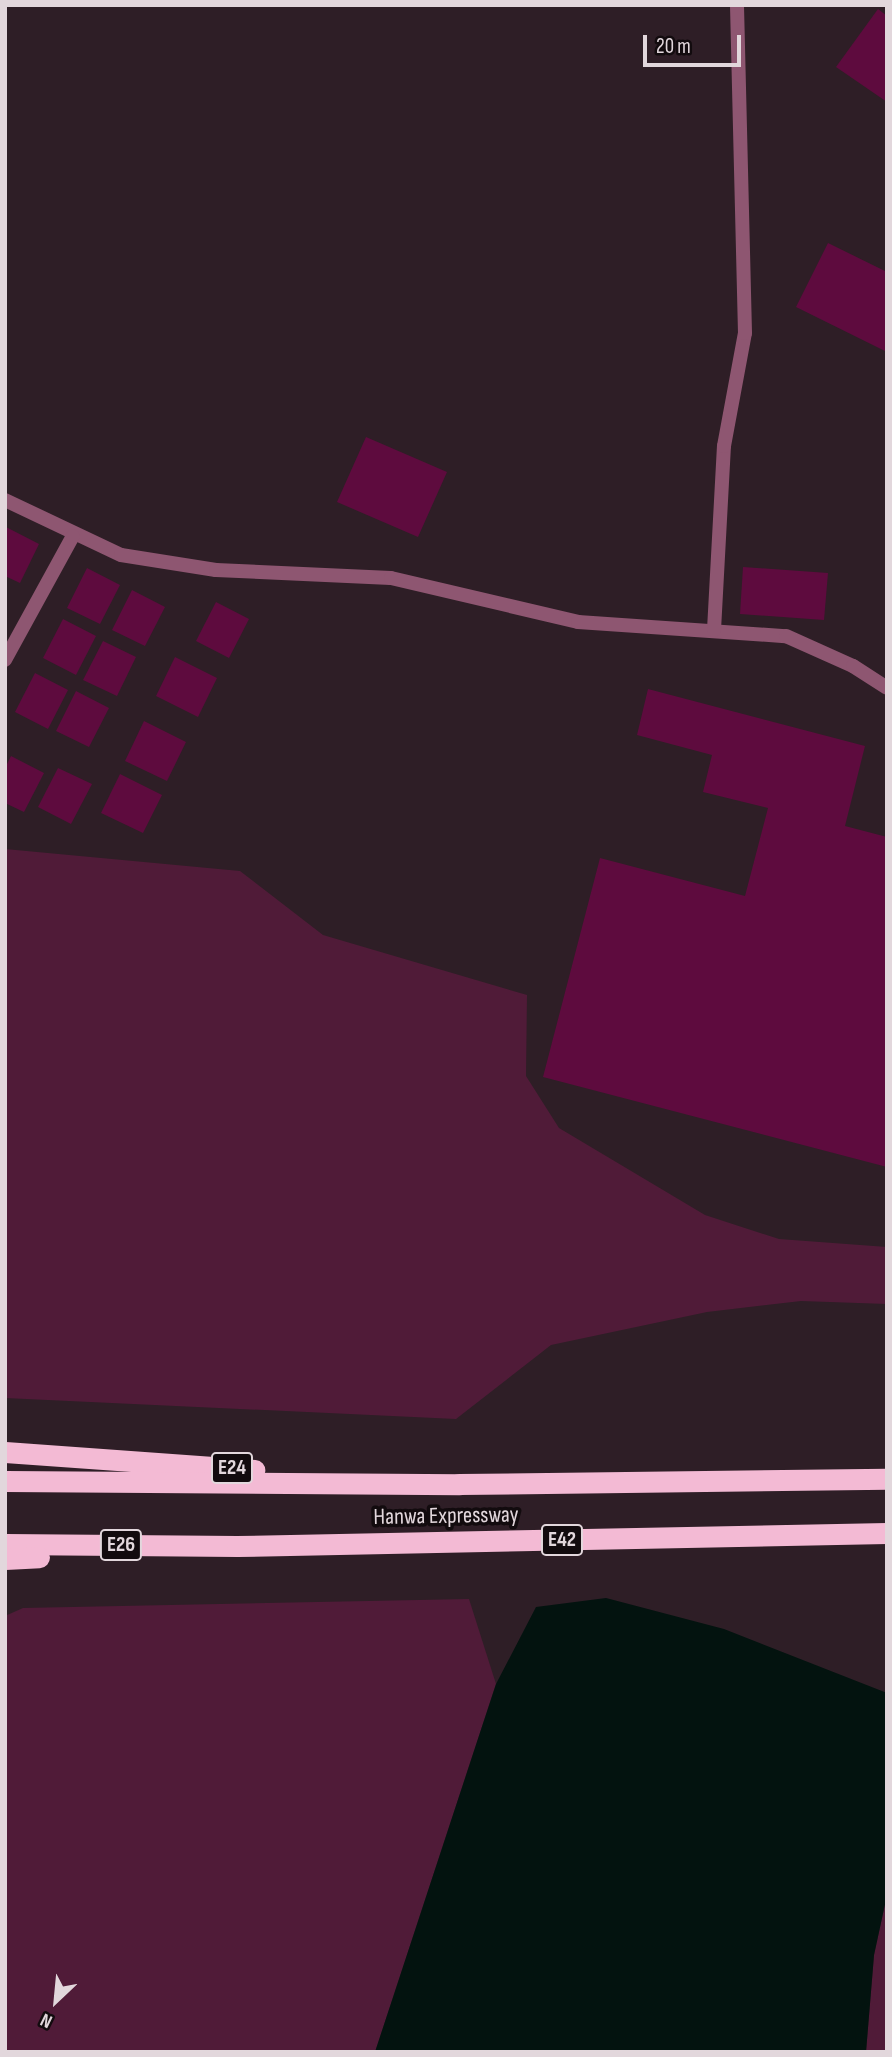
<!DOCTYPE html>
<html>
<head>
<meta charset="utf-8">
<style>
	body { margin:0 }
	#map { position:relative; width:892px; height:2057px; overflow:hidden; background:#2e1e26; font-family:"Sofia Sans Condensed",sans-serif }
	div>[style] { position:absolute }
	.green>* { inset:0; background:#501b38 }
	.water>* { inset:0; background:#03130f }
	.building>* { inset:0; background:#5e0b3e }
	.minor>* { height:14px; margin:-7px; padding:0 7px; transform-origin:7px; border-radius:7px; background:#8e5671 }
	.motorway>* { height:21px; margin:-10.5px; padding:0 10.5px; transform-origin:10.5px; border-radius:10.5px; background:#f3bad4 }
	span { translate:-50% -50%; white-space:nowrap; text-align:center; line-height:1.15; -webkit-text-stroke:7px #120b0e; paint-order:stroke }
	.shield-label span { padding:2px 5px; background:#120b0e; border:2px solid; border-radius:5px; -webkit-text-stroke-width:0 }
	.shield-label { font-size:21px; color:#e2d7dc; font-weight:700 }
	.street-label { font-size:23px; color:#e2d7dc }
	.frame { position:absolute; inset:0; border:7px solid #e2d7dc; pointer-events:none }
	.north { position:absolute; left:21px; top:1966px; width:70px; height:70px; -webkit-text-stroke:5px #120b0e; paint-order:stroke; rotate:206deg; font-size:19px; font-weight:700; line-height:28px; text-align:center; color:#e2d7dc }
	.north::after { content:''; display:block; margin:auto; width:24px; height:32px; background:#e2d7dc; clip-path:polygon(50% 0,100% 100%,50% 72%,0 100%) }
	.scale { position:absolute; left:643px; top:35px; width:98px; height:32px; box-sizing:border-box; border:4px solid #e2d7dc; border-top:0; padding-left:9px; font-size:21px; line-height:24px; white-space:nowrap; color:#e2d7dc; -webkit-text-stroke:5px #120b0e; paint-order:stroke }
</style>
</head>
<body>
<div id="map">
	<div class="green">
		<div style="clip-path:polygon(5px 849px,240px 871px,323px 935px,527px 995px,526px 1076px,559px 1128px,705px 1215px,779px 1239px,887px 1247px,887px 1304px,801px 1301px,707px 1312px,551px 1345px,456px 1419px,5px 1398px)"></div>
		<div style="clip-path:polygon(469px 1599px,496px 1684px,375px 2052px,5px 2052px,5px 1616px,23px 1608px)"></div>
		<div style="clip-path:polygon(887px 1895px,887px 2052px,866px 2052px,874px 1955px)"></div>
	</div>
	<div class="water">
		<div style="clip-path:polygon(606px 1598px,724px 1629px,887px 1693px,887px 1895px,874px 1955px,866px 2052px,375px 2052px,496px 1684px,536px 1607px)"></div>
	</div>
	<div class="building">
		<div style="clip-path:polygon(878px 9px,887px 16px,887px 102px,836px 67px)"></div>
		<div style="clip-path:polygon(828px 243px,887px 272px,887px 352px,796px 307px)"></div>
		<div style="clip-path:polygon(366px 437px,447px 472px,418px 537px,337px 502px)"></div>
		<div style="clip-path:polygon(6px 527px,39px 544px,20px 583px,5px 576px)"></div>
		<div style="clip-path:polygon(743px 567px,828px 573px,824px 620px,740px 614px)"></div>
		<div style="clip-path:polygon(87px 568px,120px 585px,100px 624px,67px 608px)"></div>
		<div style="clip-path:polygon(132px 590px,165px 607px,145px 646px,112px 630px)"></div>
		<div style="clip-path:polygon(216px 602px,249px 619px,229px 658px,196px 641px)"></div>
		<div style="clip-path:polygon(63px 619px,96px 636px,76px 675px,43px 658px)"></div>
		<div style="clip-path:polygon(103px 641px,136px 657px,117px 696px,83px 680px)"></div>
		<div style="clip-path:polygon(175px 657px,217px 678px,198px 717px,156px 696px)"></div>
		<div style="clip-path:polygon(35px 673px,68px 690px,48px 729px,15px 712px)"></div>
		<div style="clip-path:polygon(648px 689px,865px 746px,845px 826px,887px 837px,887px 1167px,543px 1077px,600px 858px,745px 896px,768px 808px,703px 792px,712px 755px,637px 735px)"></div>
		<div style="clip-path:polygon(76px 691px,109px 708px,89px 747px,56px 731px)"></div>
		<div style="clip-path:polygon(144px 721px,186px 742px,167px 781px,125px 761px)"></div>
		<div style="clip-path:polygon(11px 756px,44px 773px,24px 812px,5px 803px,5px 768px)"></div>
		<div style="clip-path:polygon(58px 768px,92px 784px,71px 824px,38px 807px)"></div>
		<div style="clip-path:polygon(120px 774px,162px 795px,143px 833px,101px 813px)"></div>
	</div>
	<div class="minor">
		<div style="left:5px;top:500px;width:128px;rotate:25.4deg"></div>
		<div style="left:121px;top:555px;width:96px;rotate:9deg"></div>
		<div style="left:216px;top:570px;width:175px;rotate:2.6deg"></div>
		<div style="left:391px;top:578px;width:192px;rotate:13.2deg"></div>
		<div style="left:578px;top:622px;width:208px;rotate:3.9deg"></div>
		<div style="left:786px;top:636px;width:73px;rotate:24.1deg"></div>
		<div style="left:853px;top:666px;width:40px;rotate:32.9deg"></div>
		<div style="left:714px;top:630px;width:184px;rotate:-86.9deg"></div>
		<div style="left:724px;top:446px;width:115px;rotate:-79.5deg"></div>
		<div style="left:745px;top:333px;width:328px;rotate:-91.4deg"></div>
		<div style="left:5px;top:660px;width:141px;rotate:-61.3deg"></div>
	</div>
	<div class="motorway">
		<div style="left:5px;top:1452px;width:250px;rotate:4.1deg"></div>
		<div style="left:5px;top:1481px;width:454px;rotate:0.4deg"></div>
		<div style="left:459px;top:1484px;width:428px;rotate:-0.7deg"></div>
		<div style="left:5px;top:1544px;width:232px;rotate:0.5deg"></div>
		<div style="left:237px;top:1546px;width:650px;rotate:-1.15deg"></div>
		<div style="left:5px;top:1559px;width:34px;rotate:-3deg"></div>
	</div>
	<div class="shield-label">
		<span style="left:232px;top:1468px">E24</span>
		<span style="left:562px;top:1540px">E42</span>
		<span style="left:121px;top:1545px">E26</span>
	</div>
	<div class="street-label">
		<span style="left:446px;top:1516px;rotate:-1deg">Hanwa Expressway</span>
	</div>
	<div class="frame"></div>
	<div class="north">N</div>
	<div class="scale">20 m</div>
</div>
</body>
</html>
